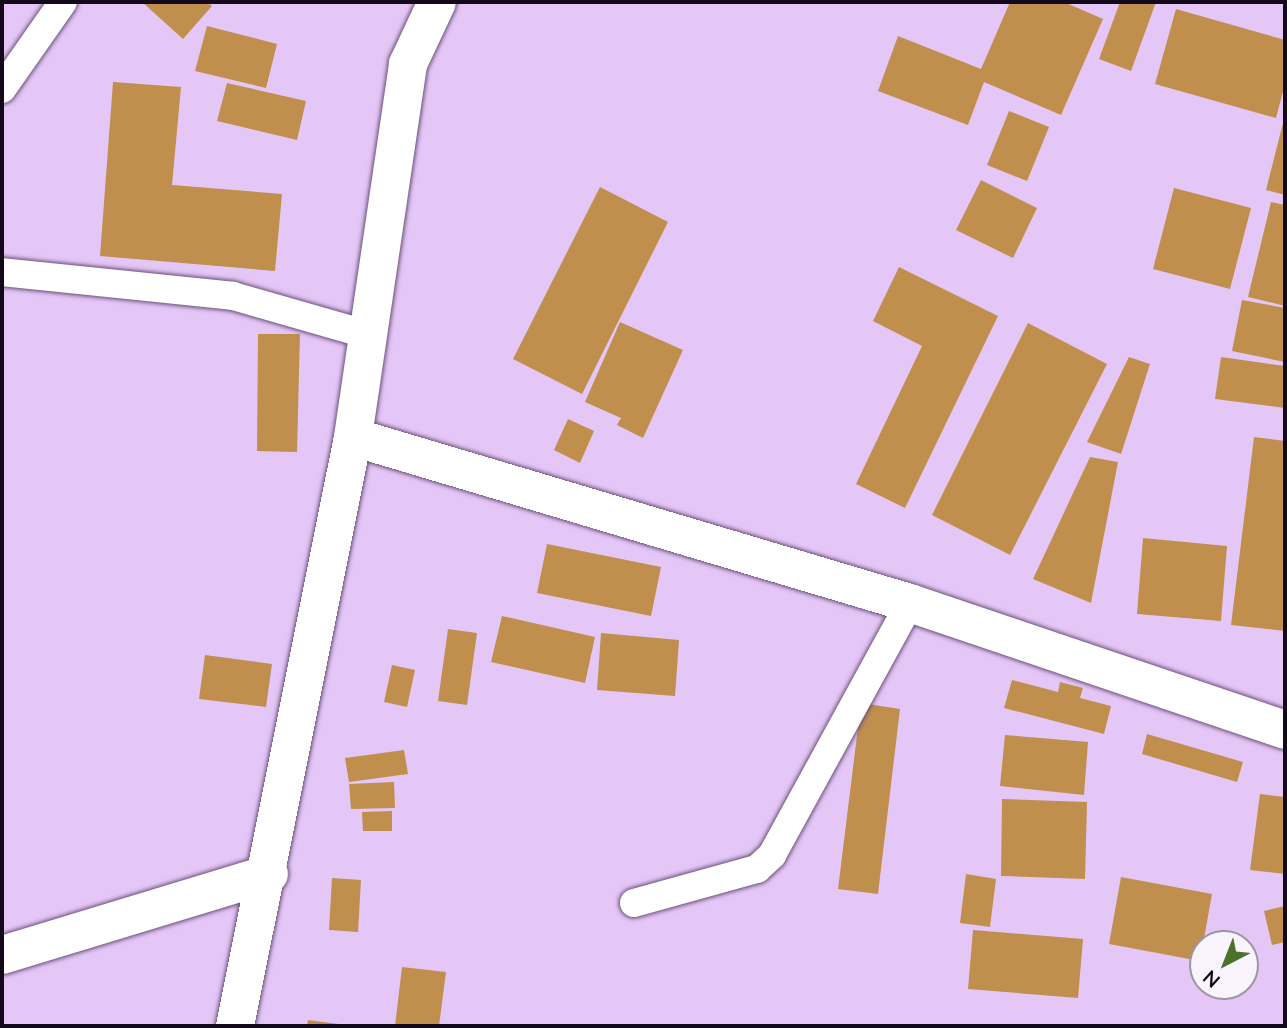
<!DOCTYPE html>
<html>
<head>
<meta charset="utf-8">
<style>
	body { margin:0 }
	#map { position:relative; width:1287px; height:1028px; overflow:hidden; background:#e5c7f7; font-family:Lato,sans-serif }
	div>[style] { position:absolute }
	.building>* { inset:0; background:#c08f4e }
	.roads { filter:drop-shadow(0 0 2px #6b507a) drop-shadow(0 0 2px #6b507a) }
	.lane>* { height:28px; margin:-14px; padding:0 14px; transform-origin:14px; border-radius:14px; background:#fff }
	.street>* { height:38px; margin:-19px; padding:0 19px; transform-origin:19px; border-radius:19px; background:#fff }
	span { translate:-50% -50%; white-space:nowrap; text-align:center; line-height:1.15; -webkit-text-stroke:5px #f9f3fc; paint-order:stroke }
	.frame { position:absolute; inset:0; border:4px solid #140919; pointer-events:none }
	.north { position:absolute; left:1189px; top:930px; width:70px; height:70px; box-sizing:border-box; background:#f9f3fc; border:2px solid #9d95a1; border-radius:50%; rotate:222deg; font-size:19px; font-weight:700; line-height:28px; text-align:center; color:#140919 }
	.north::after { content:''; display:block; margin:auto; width:24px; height:32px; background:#4b712b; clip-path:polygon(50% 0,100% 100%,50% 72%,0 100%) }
</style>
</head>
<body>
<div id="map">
	<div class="building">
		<div style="clip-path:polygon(142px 2px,207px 2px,212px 6px,183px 39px)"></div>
		<div style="clip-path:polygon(1010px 2px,1064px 2px,1103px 19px,1061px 115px,984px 82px,968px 125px,878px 91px,898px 36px,981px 69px)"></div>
		<div style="clip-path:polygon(1120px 2px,1156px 2px,1131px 71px,1099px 59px)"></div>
		<div style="clip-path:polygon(1176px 9px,1285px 40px,1285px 84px,1276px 118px,1155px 84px)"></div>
		<div style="clip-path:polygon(207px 26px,277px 44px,266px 88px,195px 71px)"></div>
		<div style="clip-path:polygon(113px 82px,181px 87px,172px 185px,282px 194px,275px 271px,100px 256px)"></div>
		<div style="clip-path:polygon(227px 83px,306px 101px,297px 140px,217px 121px)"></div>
		<div style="clip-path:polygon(1009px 111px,1049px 127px,1027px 181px,987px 165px)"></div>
		<div style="clip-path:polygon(1284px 119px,1285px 119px,1285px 195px,1266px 190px)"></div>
		<div style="clip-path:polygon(981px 180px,1037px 208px,1013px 258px,956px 230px)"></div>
		<div style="clip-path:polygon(600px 187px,668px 222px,582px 394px,513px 359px)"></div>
		<div style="clip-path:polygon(1174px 188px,1251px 208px,1230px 289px,1153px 269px)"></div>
		<div style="clip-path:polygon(1271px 202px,1285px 205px,1285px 306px,1248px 297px)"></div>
		<div style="clip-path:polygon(899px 267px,998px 316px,905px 508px,856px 484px,922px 346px,873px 321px)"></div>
		<div style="clip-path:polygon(1242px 300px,1285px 308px,1285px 362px,1232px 351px)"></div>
		<div style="clip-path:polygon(620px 322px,683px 350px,643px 438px,617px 425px,621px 418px,585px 402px)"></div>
		<div style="clip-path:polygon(1028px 323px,1107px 364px,1010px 555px,932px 515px)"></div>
		<div style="clip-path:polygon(258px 334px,300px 334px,297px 452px,257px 451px)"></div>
		<div style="clip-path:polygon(1129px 357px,1150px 364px,1121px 454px,1087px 442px)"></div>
		<div style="clip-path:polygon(1221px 357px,1285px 366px,1285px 408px,1215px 399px)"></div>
		<div style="clip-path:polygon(568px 419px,594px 431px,580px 463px,554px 450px)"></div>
		<div style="clip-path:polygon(1254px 437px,1285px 441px,1285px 631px,1231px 625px)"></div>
		<div style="clip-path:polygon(1090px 457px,1118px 462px,1091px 603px,1033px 579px)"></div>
		<div style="clip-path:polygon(1143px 538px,1227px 546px,1221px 621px,1137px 614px)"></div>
		<div style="clip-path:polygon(547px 544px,661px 567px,651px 616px,537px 593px)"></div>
		<div style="clip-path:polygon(502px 616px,595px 637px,585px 683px,491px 662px)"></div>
		<div style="clip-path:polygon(448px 629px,477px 633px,467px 705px,438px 701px)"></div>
		<div style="clip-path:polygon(601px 633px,679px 640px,675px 696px,597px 690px)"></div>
		<div style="clip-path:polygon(205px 655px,272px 664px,266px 707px,199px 699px)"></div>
		<div style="clip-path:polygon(392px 665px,415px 670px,407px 707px,384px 702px)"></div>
		<div style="clip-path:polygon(1012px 680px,1058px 692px,1060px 682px,1083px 688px,1080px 698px,1111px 706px,1104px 734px,1004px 708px)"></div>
		<div style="clip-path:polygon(861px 703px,900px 709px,878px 894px,838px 889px)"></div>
		<div style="clip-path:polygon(1147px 734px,1243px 762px,1237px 782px,1142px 754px)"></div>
		<div style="clip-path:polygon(1005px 735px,1088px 742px,1084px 795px,1000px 786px)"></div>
		<div style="clip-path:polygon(404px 750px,408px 774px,349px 782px,345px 758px)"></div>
		<div style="clip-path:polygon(394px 782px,395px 808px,351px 809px,349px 784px)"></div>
		<div style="clip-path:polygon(1260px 794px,1285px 797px,1285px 874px,1250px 870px)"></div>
		<div style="clip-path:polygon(1002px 799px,1087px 802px,1085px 879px,1001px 876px)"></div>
		<div style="clip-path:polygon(392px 811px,392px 831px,363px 831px,362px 812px)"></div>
		<div style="clip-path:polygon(966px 874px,996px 879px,990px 927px,960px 923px)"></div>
		<div style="clip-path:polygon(1121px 877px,1212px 894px,1200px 961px,1109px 944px)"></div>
		<div style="clip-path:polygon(332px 878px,361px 880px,358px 932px,329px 930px)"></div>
		<div style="clip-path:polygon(1285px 906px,1285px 942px,1272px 945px,1264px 911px)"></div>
		<div style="clip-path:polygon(973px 930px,1083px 939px,1078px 998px,968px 989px)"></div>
		<div style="clip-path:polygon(402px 967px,446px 972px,439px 1026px,395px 1026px)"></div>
		<div style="clip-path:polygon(308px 1020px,346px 1025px,346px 1026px,307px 1026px)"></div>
	</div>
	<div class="roads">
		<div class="lane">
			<div style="left:2px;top:89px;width:106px;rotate:-55deg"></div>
			<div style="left:2px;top:272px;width:232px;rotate:5.9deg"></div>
			<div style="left:233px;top:296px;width:141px;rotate:16deg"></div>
			<div style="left:634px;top:903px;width:128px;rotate:-15.5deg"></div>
			<div style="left:757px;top:869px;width:21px;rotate:-43deg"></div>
			<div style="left:772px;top:855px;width:287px;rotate:-61.3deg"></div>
		</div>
		<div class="street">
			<div style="left:353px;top:437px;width:581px;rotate:16.6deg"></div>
			<div style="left:910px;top:603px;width:396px;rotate:18.7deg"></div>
			<div style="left:2px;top:955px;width:279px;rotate:-16.9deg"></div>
			<div style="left:235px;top:1026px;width:601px;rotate:-78.67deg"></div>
			<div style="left:353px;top:437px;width:377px;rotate:-81.6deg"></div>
			<div style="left:408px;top:64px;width:68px;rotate:-64.9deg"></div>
		</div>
	</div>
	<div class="frame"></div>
	<div class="north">N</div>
</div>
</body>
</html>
